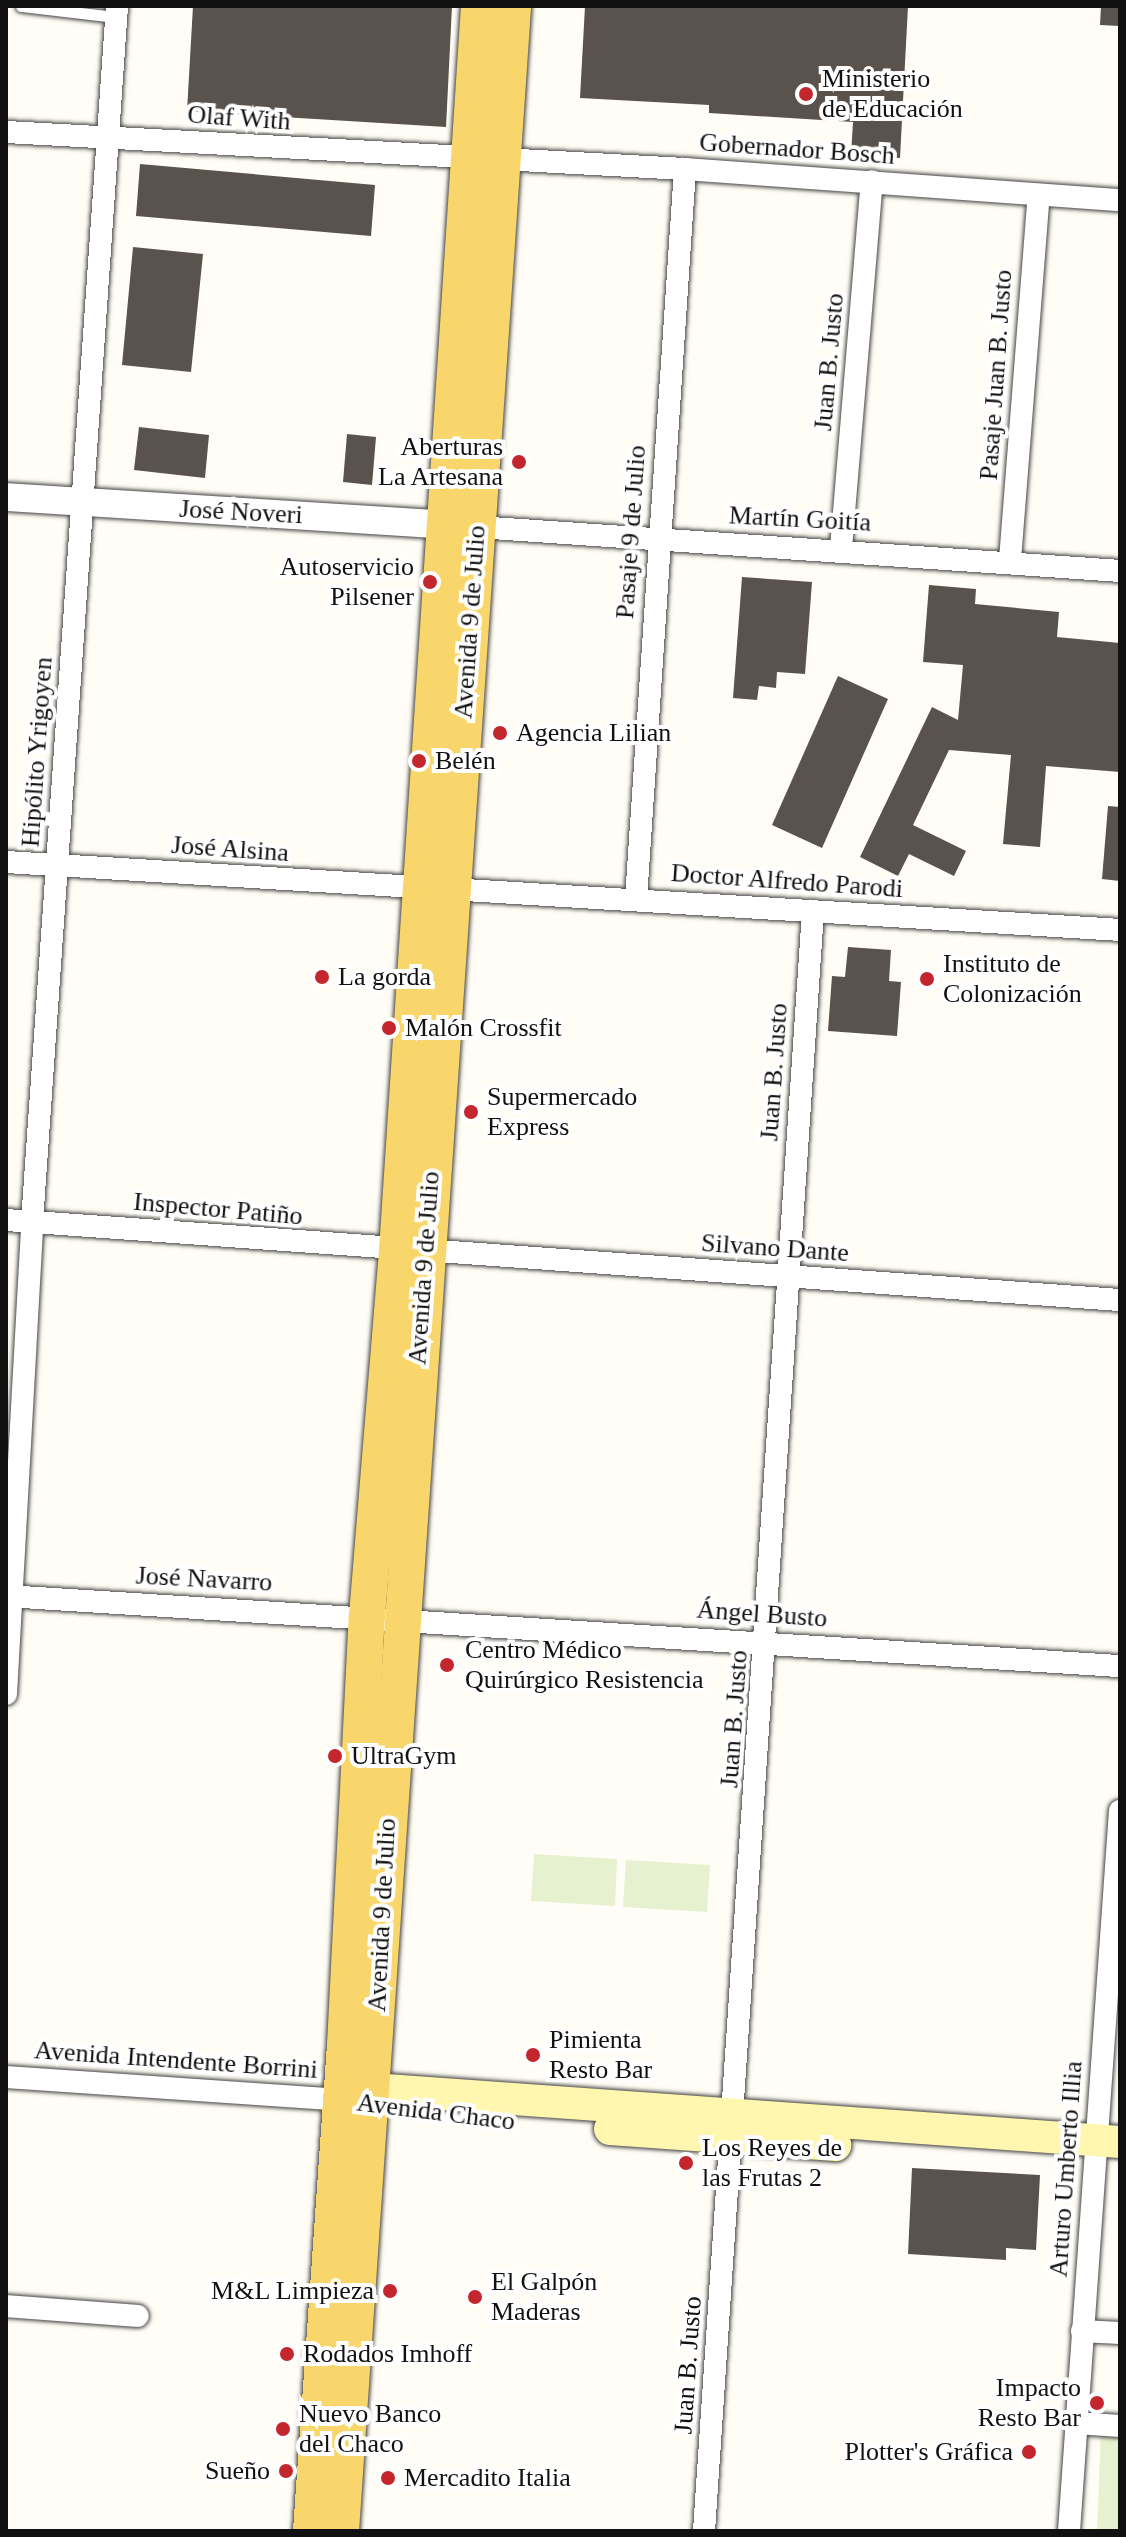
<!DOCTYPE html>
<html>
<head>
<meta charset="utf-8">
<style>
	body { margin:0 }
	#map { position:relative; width:1126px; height:2537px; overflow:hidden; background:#fffdf5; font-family:Georgia,serif }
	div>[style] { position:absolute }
	.pitch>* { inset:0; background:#e6f2cf }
	.building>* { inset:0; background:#5a524d }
	.roads { filter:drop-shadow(0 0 2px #444) drop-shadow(0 0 2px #444) }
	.service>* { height:11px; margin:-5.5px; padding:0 5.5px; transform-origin:5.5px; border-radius:5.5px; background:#fff }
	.minor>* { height:22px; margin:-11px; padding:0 11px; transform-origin:11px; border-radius:11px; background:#fff }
	.tertiary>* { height:28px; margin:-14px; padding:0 14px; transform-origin:14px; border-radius:14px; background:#fff }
	.secondary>* { height:32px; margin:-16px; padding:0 16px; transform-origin:16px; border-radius:16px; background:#fff6b0 }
	.primary>* { height:36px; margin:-18px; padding:0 18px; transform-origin:18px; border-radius:18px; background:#f9d66b }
	.dots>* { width:22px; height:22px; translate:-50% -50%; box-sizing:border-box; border:4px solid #fff; border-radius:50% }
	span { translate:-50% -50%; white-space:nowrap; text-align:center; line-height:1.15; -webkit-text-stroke:8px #fff; paint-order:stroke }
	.poi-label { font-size:26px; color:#111 }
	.left { translate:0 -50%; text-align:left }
	.right { translate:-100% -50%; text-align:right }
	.street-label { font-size:26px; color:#111 }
	.frame { position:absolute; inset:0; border:8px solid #111; pointer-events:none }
</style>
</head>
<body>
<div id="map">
	<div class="pitch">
		<div style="clip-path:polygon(534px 1854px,617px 1859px,615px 1906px,531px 1901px)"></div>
		<div style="clip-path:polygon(626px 1860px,710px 1865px,707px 1912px,623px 1907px)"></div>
		<div style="clip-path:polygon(1101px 2431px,1120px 2432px,1120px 2531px,1097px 2531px)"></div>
	</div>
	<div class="building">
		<div style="clip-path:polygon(193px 6px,452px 6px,446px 127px,187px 111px)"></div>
		<div style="clip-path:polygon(585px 6px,908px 6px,900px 158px,851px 155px,853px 122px,709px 113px,709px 105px,580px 98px)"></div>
		<div style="clip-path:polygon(1101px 6px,1120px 6px,1120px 26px,1100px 25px)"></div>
		<div style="clip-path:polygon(140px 164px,375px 185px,371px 236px,136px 216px)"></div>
		<div style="clip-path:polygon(133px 247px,203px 254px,191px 372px,122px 365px)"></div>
		<div style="clip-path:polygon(139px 427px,209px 435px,205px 478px,134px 470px)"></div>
		<div style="clip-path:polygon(347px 434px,376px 437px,372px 485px,343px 482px)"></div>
		<div style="clip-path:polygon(742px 577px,812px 582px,805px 674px,777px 672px,776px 688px,759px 686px,757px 700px,733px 698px)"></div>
		<div style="clip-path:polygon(929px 585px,976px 589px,975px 604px,1059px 612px,1057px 637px,1120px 643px,1120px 772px,1046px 766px,1040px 847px,1003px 844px,1011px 755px,949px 750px,913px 825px,966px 851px,954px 876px,909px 854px,898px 876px,860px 857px,932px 707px,958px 720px,963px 665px,923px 662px)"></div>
		<div style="clip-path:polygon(838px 676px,888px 699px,822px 848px,772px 825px)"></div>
		<div style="clip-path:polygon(1108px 806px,1120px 807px,1120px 881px,1102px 879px)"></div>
		<div style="clip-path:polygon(848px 947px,891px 950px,889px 981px,901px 982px,897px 1036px,828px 1031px,832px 976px,845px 977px)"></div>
		<div style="clip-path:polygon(912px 2168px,1040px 2175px,1036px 2250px,1006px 2248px,1006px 2260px,908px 2254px)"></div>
	</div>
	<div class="roads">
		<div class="service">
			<div style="left:21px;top:6px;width:96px;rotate:6.6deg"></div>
		</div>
		<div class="minor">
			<div style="left:6px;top:132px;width:680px;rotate:3.12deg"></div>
			<div style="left:685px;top:169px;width:436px;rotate:4.1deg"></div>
			<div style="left:477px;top:527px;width:645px;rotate:3.91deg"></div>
			<div style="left:841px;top:548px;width:368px;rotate:-85.2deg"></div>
			<div style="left:1010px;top:560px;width:366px;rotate:-85.5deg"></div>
			<div style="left:6px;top:862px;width:1116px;rotate:3.49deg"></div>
			<div style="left:636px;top:899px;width:732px;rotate:-86.16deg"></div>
			<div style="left:6px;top:1220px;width:1117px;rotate:4.11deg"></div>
			<div style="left:6px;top:1596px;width:1116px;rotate:3.6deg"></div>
			<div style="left:6px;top:1694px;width:473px;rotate:-86.8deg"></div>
			<div style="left:32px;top:1222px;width:1219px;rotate:-86deg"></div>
			<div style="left:6px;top:2077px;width:336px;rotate:3.9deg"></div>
			<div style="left:6px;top:2306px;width:132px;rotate:4.3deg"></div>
			<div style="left:1082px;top:2331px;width:38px;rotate:3deg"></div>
			<div style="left:1076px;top:2423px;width:44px;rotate:3.9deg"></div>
			<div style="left:704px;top:2531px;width:1624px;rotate:-86.15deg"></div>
			<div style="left:1069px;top:2531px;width:722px;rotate:-85.95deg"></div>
		</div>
		<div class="tertiary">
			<div style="left:6px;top:497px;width:459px;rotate:3.6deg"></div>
		</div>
		<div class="secondary">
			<div style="left:348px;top:2098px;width:26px;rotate:-21deg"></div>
			<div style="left:372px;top:2089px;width:750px;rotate:4.05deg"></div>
			<div style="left:610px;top:2129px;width:226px;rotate:4.1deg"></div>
		</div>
		<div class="primary">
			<div style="left:311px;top:2531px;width:486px;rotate:-86deg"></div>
			<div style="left:345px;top:2046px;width:431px;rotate:-87.1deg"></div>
			<div style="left:367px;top:1616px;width:366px;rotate:-85.3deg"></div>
			<div style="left:397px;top:1251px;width:1248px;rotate:-86.23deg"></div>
			<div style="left:341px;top:2531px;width:2531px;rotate:-86.1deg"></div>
		</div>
	</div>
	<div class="dots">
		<div style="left:806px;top:94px;background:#c4262e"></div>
		<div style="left:519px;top:462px;background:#c4262e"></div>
		<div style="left:430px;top:582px;background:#c4262e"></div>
		<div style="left:500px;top:733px;background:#c4262e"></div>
		<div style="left:419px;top:761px;background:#c4262e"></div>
		<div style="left:322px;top:977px;background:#c4262e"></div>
		<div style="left:927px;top:979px;background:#c4262e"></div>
		<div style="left:389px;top:1028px;background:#c4262e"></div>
		<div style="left:471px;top:1112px;background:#c4262e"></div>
		<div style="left:447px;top:1665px;background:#c4262e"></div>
		<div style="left:335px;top:1756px;background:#c4262e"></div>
		<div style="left:533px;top:2055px;background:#c4262e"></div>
		<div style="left:686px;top:2163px;background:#c4262e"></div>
		<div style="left:390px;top:2291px;background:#c4262e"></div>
		<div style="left:475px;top:2297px;background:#c4262e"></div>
		<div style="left:287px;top:2354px;background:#c4262e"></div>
		<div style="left:1097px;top:2403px;background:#c4262e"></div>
		<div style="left:283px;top:2429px;background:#c4262e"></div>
		<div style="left:1029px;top:2452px;background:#c4262e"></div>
		<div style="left:286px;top:2471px;background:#c4262e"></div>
		<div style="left:388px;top:2478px;background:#c4262e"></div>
	</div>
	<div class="poi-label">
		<span class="left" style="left:822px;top:94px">Ministerio<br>de Educación</span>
		<span class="right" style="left:503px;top:462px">Aberturas<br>La Artesana</span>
		<span class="right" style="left:414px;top:582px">Autoservicio<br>Pilsener</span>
		<span class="left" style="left:516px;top:733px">Agencia Lilian</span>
		<span class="left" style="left:435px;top:761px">Belén</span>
		<span class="left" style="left:943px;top:979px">Instituto de<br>Colonización</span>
		<span class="left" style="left:338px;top:977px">La gorda</span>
		<span class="left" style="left:405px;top:1028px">Malón Crossfit</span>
		<span class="left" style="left:487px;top:1112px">Supermercado<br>Express</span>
		<span class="left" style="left:465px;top:1665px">Centro Médico<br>Quirúrgico Resistencia</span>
		<span class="left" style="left:351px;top:1756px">UltraGym</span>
		<span class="left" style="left:549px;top:2055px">Pimienta<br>Resto Bar</span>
		<span class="left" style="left:702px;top:2163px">Los Reyes de<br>las Frutas 2</span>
		<span class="left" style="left:491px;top:2297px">El Galpón<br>Maderas</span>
		<span class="right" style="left:374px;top:2291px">M&amp;L Limpieza</span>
		<span class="left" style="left:303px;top:2354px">Rodados Imhoff</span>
		<span class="right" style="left:1081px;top:2403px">Impacto<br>Resto Bar</span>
		<span class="left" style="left:299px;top:2429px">Nuevo Banco<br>del Chaco</span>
		<span class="right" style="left:1013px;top:2452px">Plotter's Gráfica</span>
		<span class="right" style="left:270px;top:2471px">Sueño</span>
		<span class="left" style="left:404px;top:2478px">Mercadito Italia</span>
	</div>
	<div class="street-label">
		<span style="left:239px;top:118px;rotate:4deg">Olaf With</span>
		<span style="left:797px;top:149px;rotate:4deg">Gobernador Bosch</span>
		<span style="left:829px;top:362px;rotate:-85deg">Juan B. Justo</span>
		<span style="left:996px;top:375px;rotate:-86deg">Pasaje Juan B. Justo</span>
		<span style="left:241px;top:512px;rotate:3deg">José Noveri</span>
		<span style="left:800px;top:519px;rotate:3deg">Martín Goitía</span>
		<span style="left:631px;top:532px;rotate:-86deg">Pasaje 9 de Julio</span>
		<span style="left:470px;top:622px;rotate:-86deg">Avenida 9 de Julio</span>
		<span style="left:37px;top:752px;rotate:-86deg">Hipólito Yrigoyen</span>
		<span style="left:230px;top:849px;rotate:4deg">José Alsina</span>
		<span style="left:787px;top:881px;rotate:4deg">Doctor Alfredo Parodi</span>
		<span style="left:774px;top:1072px;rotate:-86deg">Juan B. Justo</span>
		<span style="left:218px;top:1209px;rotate:5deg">Inspector Patiño</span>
		<span style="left:775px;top:1248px;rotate:4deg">Silvano Dante</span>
		<span style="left:424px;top:1268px;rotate:-86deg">Avenida 9 de Julio</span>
		<span style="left:204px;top:1579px;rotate:3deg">José Navarro</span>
		<span style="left:762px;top:1614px;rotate:4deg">Ángel Busto</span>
		<span style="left:734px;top:1719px;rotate:-86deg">Juan B. Justo</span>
		<span style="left:382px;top:1915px;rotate:-87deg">Avenida 9 de Julio</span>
		<span style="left:176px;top:2060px;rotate:4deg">Avenida Intendente Borrini</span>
		<span style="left:436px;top:2112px;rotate:7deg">Avenida Chaco</span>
		<span style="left:1066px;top:2169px;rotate:-86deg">Arturo Umberto Illia</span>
		<span style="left:688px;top:2365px;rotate:-86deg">Juan B. Justo</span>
	</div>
	<div class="frame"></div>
</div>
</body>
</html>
